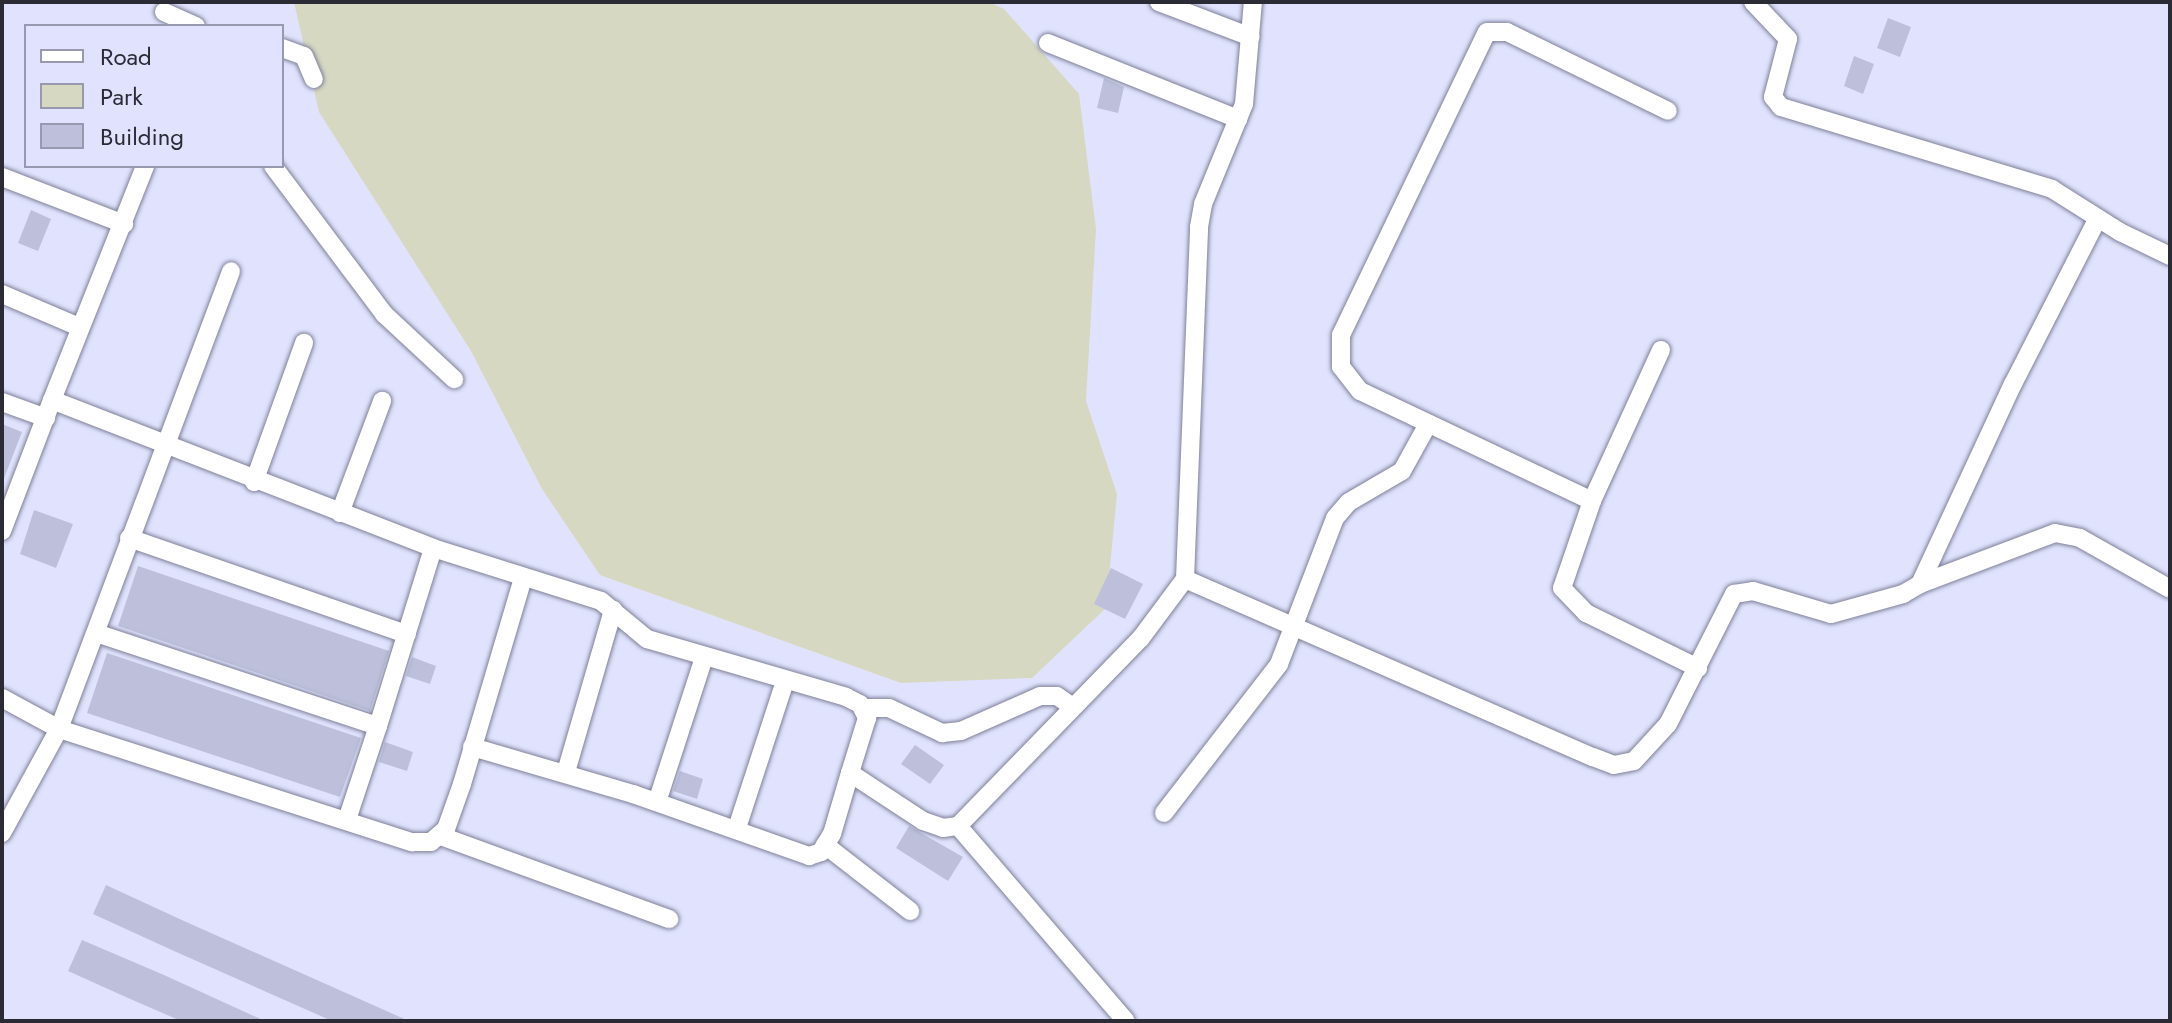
<!DOCTYPE html>
<html>
<head>
<meta charset="utf-8">
<style>
	body { margin:0 }
	#map { position:relative; width:2172px; height:1023px; overflow:hidden; background:#e1e3fe; font-family:Jost,sans-serif }
	div>[style] { position:absolute }
	.green>* { inset:0; background:#d6d8c2 }
	.building>* { inset:0; background:#bec0db }
	.roads { filter:drop-shadow(0 0 2px #7e8098) drop-shadow(0 0 2px #7e8098) }
	.minor>* { height:18px; margin:-9px; padding:0 9px; transform-origin:9px; border-radius:9px; background:#fff }
	span { translate:-50% -50%; white-space:nowrap; text-align:center; line-height:1.15; -webkit-text-stroke:6px #e1e3fe; paint-order:stroke }
	.frame { position:absolute; inset:0; border:4px solid #2b2b36; pointer-events:none }
	.legend { position:absolute; left:24px; top:24px; width:260px; height:144px; box-sizing:border-box; background:#e1e3fe; border:2px solid #9899ae; margin:0; padding:10px 14px; list-style:none; font-size:24px; color:#2b2b36 }
	.legend li { display:flex; align-items:center; gap:16px; height:40px }
	.legend b { width:40px; border:2px solid #9899ae }
</style>
</head>
<body>
<div id="map">
	<div class="green">
		<div style="clip-path:polygon(294px 2px,989px 2px,1004px 9px,1079px 94px,1096px 229px,1086px 401px,1117px 494px,1106px 608px,1032px 678px,901px 683px,600px 575px,542px 489px,471px 351px,319px 112px)"></div>
	</div>
	<div class="building">
		<div style="clip-path:polygon(1888px 18px,1911px 27px,1900px 57px,1877px 48px)"></div>
		<div style="clip-path:polygon(1854px 56px,1874px 64px,1863px 94px,1844px 86px)"></div>
		<div style="clip-path:polygon(1104px 78px,1124px 87px,1118px 113px,1097px 108px)"></div>
		<div style="clip-path:polygon(31px 210px,51px 219px,38px 251px,18px 243px)"></div>
		<div style="clip-path:polygon(2px 424px,22px 432px,3px 481px,2px 480px)"></div>
		<div style="clip-path:polygon(34px 510px,73px 524px,56px 568px,20px 554px)"></div>
		<div style="clip-path:polygon(138px 566px,389px 651px,370px 711px,118px 626px)"></div>
		<div style="clip-path:polygon(1111px 568px,1143px 584px,1125px 619px,1094px 604px)"></div>
		<div style="clip-path:polygon(107px 653px,361px 738px,340px 797px,87px 713px)"></div>
		<div style="clip-path:polygon(412px 657px,436px 666px,430px 684px,406px 676px)"></div>
		<div style="clip-path:polygon(385px 742px,413px 752px,407px 771px,379px 762px)"></div>
		<div style="clip-path:polygon(915px 745px,944px 765px,930px 784px,901px 764px)"></div>
		<div style="clip-path:polygon(680px 771px,703px 779px,697px 799px,673px 791px)"></div>
		<div style="clip-path:polygon(909px 826px,963px 857px,948px 881px,896px 848px)"></div>
		<div style="clip-path:polygon(106px 885px,184px 921px,409px 1021px,332px 1021px,174px 951px,93px 914px)"></div>
		<div style="clip-path:polygon(82px 940px,164px 975px,265px 1021px,181px 1021px,128px 998px,68px 971px)"></div>
	</div>
	<div class="roads">
		<div class="minor">
			<div style="left:1159px;top:2px;width:98px;rotate:20.8deg"></div>
			<div style="left:1753px;top:2px;width:51px;rotate:46.6deg"></div>
			<div style="left:1788px;top:39px;width:60px;rotate:104.5deg"></div>
			<div style="left:1773px;top:97px;width:13px;rotate:51deg"></div>
			<div style="left:1781px;top:107px;width:283px;rotate:16.8deg"></div>
			<div style="left:2052px;top:189px;width:80px;rotate:32.3deg"></div>
			<div style="left:2120px;top:232px;width:55px;rotate:25.6deg"></div>
			<div style="left:164px;top:12px;width:35px;rotate:24deg"></div>
			<div style="left:1048px;top:43px;width:205px;rotate:21.8deg"></div>
			<div style="left:282px;top:48px;width:23px;rotate:20deg"></div>
			<div style="left:304px;top:56px;width:25px;rotate:67deg"></div>
			<div style="left:273px;top:166px;width:185px;rotate:53.1deg"></div>
			<div style="left:384px;top:314px;width:96px;rotate:42.9deg"></div>
			<div style="left:2px;top:177px;width:131px;rotate:21.1deg"></div>
			<div style="left:2px;top:294px;width:84px;rotate:23.2deg"></div>
			<div style="left:1661px;top:350px;width:166px;rotate:114.6deg"></div>
			<div style="left:1592px;top:501px;width:92px;rotate:109deg"></div>
			<div style="left:1562px;top:588px;width:35px;rotate:46deg"></div>
			<div style="left:1586px;top:613px;width:125px;rotate:26.2deg"></div>
			<div style="left:52px;top:400px;width:252px;rotate:-68.3deg"></div>
			<div style="left:2px;top:402px;width:47px;rotate:20deg"></div>
			<div style="left:254px;top:482px;width:148px;rotate:-70.2deg"></div>
			<div style="left:1592px;top:501px;width:257px;rotate:-154.6deg"></div>
			<div style="left:1360px;top:391px;width:31px;rotate:-128deg"></div>
			<div style="left:1341px;top:367px;width:32px;rotate:-90deg"></div>
			<div style="left:1341px;top:335px;width:336px;rotate:-64.3deg"></div>
			<div style="left:1487px;top:32px;width:20px"></div>
			<div style="left:1507px;top:32px;width:179px;rotate:26.1deg"></div>
			<div style="left:340px;top:513px;width:120px;rotate:-69.4deg"></div>
			<div style="left:2px;top:531px;width:140px;rotate:-69.1deg"></div>
			<div style="left:52px;top:400px;width:409px;rotate:21.2deg"></div>
			<div style="left:433px;top:548px;width:176px;rotate:17.5deg"></div>
			<div style="left:601px;top:601px;width:60px;rotate:39.6deg"></div>
			<div style="left:647px;top:639px;width:207px;rotate:16.2deg"></div>
			<div style="left:846px;top:697px;width:16px;rotate:27deg"></div>
			<div style="left:860px;top:704px;width:16px;rotate:63deg"></div>
			<div style="left:867px;top:718px;width:58px;rotate:107.2deg"></div>
			<div style="left:850px;top:773px;width:87px;rotate:33.3deg"></div>
			<div style="left:923px;top:821px;width:21px;rotate:19deg"></div>
			<div style="left:943px;top:828px;width:15px;rotate:-8deg"></div>
			<div style="left:958px;top:826px;width:262px;rotate:-45.8deg"></div>
			<div style="left:1141px;top:638px;width:74px;rotate:-53.3deg"></div>
			<div style="left:1185px;top:579px;width:352px;rotate:-87.7deg"></div>
			<div style="left:1199px;top:227px;width:23px;rotate:-80deg"></div>
			<div style="left:1203px;top:204px;width:108px;rotate:-67.7deg"></div>
			<div style="left:1244px;top:104px;width:102px;rotate:-85deg"></div>
			<div style="left:129px;top:538px;width:294px;rotate:19.1deg"></div>
			<div style="left:1185px;top:579px;width:445px;rotate:23.6deg"></div>
			<div style="left:1593px;top:757px;width:22px;rotate:21deg"></div>
			<div style="left:1614px;top:765px;width:20px;rotate:-11deg"></div>
			<div style="left:1634px;top:761px;width:50px;rotate:-47.4deg"></div>
			<div style="left:1668px;top:724px;width:146px;rotate:-63.1deg"></div>
			<div style="left:1734px;top:594px;width:19px;rotate:-9deg"></div>
			<div style="left:1753px;top:591px;width:81px;rotate:16.4deg"></div>
			<div style="left:1831px;top:614px;width:75px;rotate:-15.5deg"></div>
			<div style="left:1903px;top:594px;width:20px;rotate:-30deg"></div>
			<div style="left:1920px;top:584px;width:221px;rotate:-65.1deg"></div>
			<div style="left:2013px;top:384px;width:186px;rotate:-62.9deg"></div>
			<div style="left:1920px;top:584px;width:144px;rotate:-20.7deg"></div>
			<div style="left:2055px;top:533px;width:25px;rotate:11deg"></div>
			<div style="left:2080px;top:538px;width:103px;rotate:29.5deg"></div>
			<div style="left:96px;top:633px;width:297px;rotate:18.3deg"></div>
			<div style="left:378px;top:726px;width:99px;rotate:108.3deg"></div>
			<div style="left:2px;top:698px;width:65px;rotate:28.5deg"></div>
			<div style="left:59px;top:729px;width:371px;rotate:17.8deg"></div>
			<div style="left:412px;top:842px;width:19px"></div>
			<div style="left:431px;top:842px;width:20px;rotate:-41deg"></div>
			<div style="left:446px;top:829px;width:48px;rotate:-70.4deg"></div>
			<div style="left:462px;top:784px;width:215px;rotate:-73.5deg"></div>
			<div style="left:864px;top:708px;width:25px"></div>
			<div style="left:889px;top:708px;width:59px;rotate:25.3deg"></div>
			<div style="left:942px;top:733px;width:19px;rotate:-6deg"></div>
			<div style="left:961px;top:731px;width:86px;rotate:-23.9deg"></div>
			<div style="left:1040px;top:696px;width:17px"></div>
			<div style="left:1057px;top:696px;width:19px;rotate:35deg"></div>
			<div style="left:378px;top:726px;width:186px;rotate:-72.8deg"></div>
			<div style="left:472px;top:747px;width:168px;rotate:16.3deg"></div>
			<div style="left:633px;top:794px;width:187px;rotate:19.4deg"></div>
			<div style="left:809px;top:856px;width:13px;rotate:-18deg"></div>
			<div style="left:821px;top:852px;width:21px;rotate:-59deg"></div>
			<div style="left:832px;top:834px;width:64px;rotate:-73.6deg"></div>
			<div style="left:566px;top:772px;width:169px;rotate:-73.8deg"></div>
			<div style="left:657px;top:802px;width:152px;rotate:-72deg"></div>
			<div style="left:1164px;top:813px;width:188px;rotate:-52.3deg"></div>
			<div style="left:1279px;top:664px;width:156px;rotate:-69deg"></div>
			<div style="left:1335px;top:518px;width:21px;rotate:-49deg"></div>
			<div style="left:1349px;top:502px;width:61px;rotate:-30.3deg"></div>
			<div style="left:1402px;top:471px;width:54px;rotate:-61deg"></div>
			<div style="left:958px;top:826px;width:257px;rotate:49.3deg"></div>
			<div style="left:737px;top:828px;width:155px;rotate:-71.9deg"></div>
			<div style="left:2px;top:833px;width:119px;rotate:-61.3deg"></div>
			<div style="left:59px;top:729px;width:489px;rotate:-69.4deg"></div>
			<div style="left:441px;top:836px;width:243px;rotate:20deg"></div>
			<div style="left:825px;top:845px;width:108px;rotate:37.8deg"></div>
		</div>
	</div>
	<div class="frame"></div>
	<ul class="legend">
	<li><b style="height:10px;background:#fff"></b>Road</li>
	<li><b style="height:22px;background:#d6d8c2"></b>Park</li>
	<li><b style="height:22px;background:#bec0db"></b>Building</li>
	</ul>
</div>
</body>
</html>
